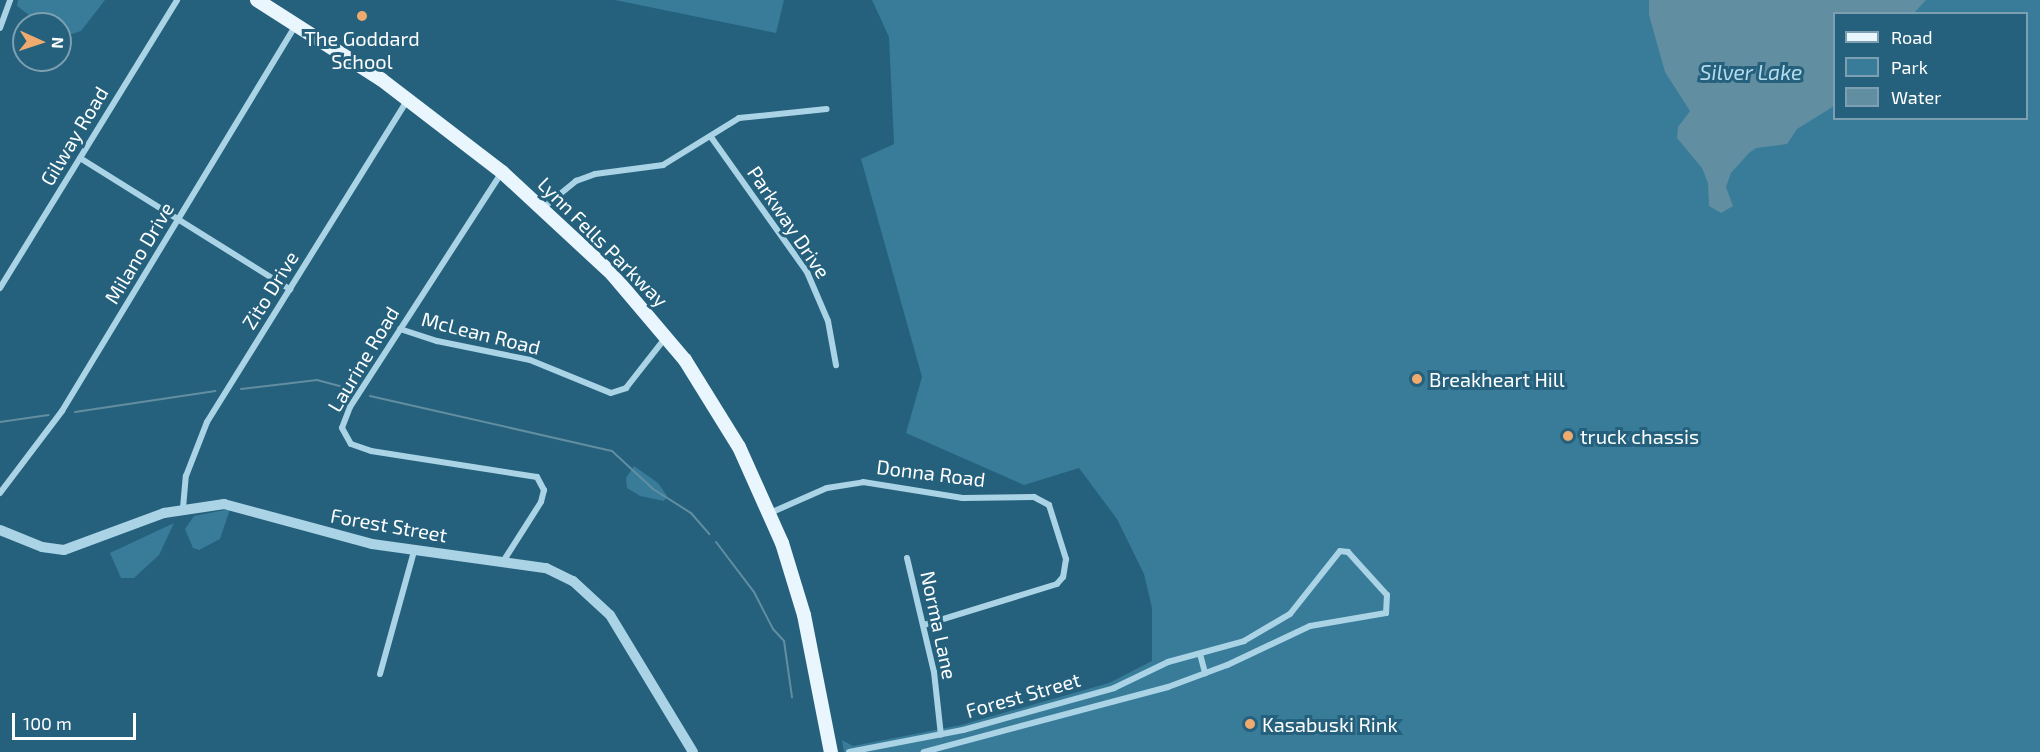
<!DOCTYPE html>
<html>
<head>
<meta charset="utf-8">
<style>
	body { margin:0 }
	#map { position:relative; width:2040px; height:752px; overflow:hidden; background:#25617d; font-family:"Exo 2",sans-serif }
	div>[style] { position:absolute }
	.green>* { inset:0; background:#387c9a }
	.water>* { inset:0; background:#628ea1 }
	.stream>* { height:2px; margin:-1px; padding:0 1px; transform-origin:1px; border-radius:1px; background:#628ea1 }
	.minor>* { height:6px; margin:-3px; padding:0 3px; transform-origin:3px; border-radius:3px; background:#aad3e5 }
	.tertiary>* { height:10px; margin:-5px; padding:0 5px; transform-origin:5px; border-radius:5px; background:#aad3e5 }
	.primary>* { height:14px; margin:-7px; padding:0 7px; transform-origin:7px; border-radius:7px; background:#eaf6fd }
	.dots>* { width:16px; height:16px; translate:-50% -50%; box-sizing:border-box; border:3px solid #25617d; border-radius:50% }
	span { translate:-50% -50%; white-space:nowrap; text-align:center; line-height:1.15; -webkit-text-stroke:6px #25617d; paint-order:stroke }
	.poi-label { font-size:20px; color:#fff }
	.left { translate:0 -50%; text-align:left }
	.street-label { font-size:20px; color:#fff }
	.water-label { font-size:21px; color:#b5dced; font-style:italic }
	.legend { position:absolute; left:1833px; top:12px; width:195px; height:108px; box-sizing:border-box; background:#25617d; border:2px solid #7ca0b1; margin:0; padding:8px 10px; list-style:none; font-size:18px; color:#fff }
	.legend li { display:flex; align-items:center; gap:12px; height:30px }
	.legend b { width:30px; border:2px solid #7ca0b1 }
	.north { position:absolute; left:12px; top:12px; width:60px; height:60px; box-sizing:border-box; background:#25617d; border:2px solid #7ca0b1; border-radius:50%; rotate:93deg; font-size:16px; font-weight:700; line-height:24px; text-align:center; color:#fff }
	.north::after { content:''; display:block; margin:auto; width:21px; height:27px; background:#efaa6e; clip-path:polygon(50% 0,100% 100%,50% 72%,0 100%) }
	.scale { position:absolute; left:12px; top:713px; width:124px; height:27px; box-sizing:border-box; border:3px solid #fff; border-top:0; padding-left:8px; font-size:18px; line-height:21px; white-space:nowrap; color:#fff; -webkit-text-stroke:4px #25617d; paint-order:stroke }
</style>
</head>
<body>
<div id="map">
	<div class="green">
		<div style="clip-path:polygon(18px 0,105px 0,81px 31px,69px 35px,60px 32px,60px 24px,47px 24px,29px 15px,17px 6px)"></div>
		<div style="clip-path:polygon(615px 0,784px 0,776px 33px)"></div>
		<div style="clip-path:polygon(evenodd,872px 0,2040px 0,2040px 752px,844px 752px,842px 740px,853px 746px,961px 725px,1109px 683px,1152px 661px,1152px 608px,1144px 574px,1117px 519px,1079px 468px,1024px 485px,906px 433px,922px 377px,861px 159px,894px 144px,889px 37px,872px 0,1834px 14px,2026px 14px,2026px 118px,1834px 118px,1834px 14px)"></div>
		<div style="clip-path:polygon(634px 466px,658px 483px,667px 496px,664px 501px,640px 496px,627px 488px,626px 478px)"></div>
		<div style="clip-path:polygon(230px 509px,220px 539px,199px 550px,193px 548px,185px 529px,194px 516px)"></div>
		<div style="clip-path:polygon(174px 523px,159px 555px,134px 578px,121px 578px,110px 553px)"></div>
	</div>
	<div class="water">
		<div style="clip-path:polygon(1649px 0,1926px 0,1914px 13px,1834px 14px,1834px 106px,1797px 129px,1787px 144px,1756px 148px,1749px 153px,1731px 173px,1726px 187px,1733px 206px,1721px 213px,1709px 206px,1708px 183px,1702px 168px,1677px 138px,1678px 127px,1690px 111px,1665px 72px,1649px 15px)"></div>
	</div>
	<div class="stream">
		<div style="left:241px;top:389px;width:77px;rotate:-6.8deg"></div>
		<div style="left:317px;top:380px;width:35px;rotate:15deg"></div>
		<div style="left:370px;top:396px;width:248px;rotate:12.8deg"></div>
		<div style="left:612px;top:451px;width:56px;rotate:42.8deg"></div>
		<div style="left:653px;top:489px;width:45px;rotate:32.3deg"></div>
		<div style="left:691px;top:513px;width:28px;rotate:49deg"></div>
		<div style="left:75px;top:412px;width:142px;rotate:-8.5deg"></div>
		<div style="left:0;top:422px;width:49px;rotate:-8.1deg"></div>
		<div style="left:716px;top:542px;width:63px;rotate:52.8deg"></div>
		<div style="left:754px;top:592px;width:42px;rotate:62.8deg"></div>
		<div style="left:773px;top:629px;width:16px;rotate:47deg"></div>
		<div style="left:784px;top:641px;width:57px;rotate:81.9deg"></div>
	</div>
	<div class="minor">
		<div style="left:0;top:28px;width:30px;rotate:-70deg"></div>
		<div style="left:711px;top:137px;width:166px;rotate:54.6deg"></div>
		<div style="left:807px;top:272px;width:53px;rotate:66.8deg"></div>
		<div style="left:828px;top:321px;width:45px;rotate:79.7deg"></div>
		<div style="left:80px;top:158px;width:248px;rotate:32deg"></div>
		<div style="left:502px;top:172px;width:280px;rotate:122.9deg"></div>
		<div style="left:350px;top:407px;width:22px;rotate:111deg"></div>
		<div style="left:342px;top:428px;width:18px;rotate:61deg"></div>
		<div style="left:351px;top:444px;width:21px;rotate:19deg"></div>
		<div style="left:371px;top:451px;width:168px;rotate:8.9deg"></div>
		<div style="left:537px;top:477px;width:15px;rotate:62deg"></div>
		<div style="left:544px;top:490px;width:12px;rotate:104deg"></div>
		<div style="left:541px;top:502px;width:69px;rotate:122.5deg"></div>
		<div style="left:543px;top:208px;width:43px;rotate:-39.3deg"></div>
		<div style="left:576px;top:181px;width:20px;rotate:-20deg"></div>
		<div style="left:595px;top:174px;width:69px;rotate:-7.5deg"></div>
		<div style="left:663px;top:165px;width:89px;rotate:-31.7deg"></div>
		<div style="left:739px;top:118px;width:88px;rotate:-5.8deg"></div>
		<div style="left:0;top:288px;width:338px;rotate:-58.4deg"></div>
		<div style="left:400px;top:329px;width:39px;rotate:18deg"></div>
		<div style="left:437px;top:341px;width:95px;rotate:11.5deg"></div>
		<div style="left:530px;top:360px;width:87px;rotate:22.2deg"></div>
		<div style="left:611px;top:393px;width:16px;rotate:-18deg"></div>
		<div style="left:626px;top:388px;width:65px;rotate:-51.9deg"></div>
		<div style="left:0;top:493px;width:103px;rotate:-52.9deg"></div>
		<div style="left:62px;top:411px;width:451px;rotate:-58.8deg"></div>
		<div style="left:183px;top:508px;width:32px;rotate:-85deg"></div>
		<div style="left:186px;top:476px;width:58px;rotate:-68.7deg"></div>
		<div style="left:207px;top:422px;width:380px;rotate:-58.1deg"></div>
		<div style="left:770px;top:513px;width:62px;rotate:-23.7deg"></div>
		<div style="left:827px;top:488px;width:36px;rotate:-9deg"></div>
		<div style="left:863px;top:482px;width:101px;rotate:9.1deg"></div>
		<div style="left:963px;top:498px;width:71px;rotate:-0.8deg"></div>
		<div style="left:1034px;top:497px;width:17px;rotate:28deg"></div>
		<div style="left:1049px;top:505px;width:57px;rotate:72.5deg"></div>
		<div style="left:1066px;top:559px;width:18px;rotate:99deg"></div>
		<div style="left:1063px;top:577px;width:9px;rotate:131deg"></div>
		<div style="left:1057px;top:584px;width:139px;rotate:162.9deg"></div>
		<div style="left:907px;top:558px;width:117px;rotate:76.7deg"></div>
		<div style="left:934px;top:672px;width:63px;rotate:83.7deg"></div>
		<div style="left:1200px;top:654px;width:20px;rotate:75deg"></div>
		<div style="left:380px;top:674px;width:128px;rotate:-74.5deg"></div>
		<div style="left:849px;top:752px;width:116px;rotate:-10.9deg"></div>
		<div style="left:963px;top:730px;width:157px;rotate:-15.5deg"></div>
		<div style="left:1114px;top:688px;width:60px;rotate:-25.7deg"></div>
		<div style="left:1168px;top:662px;width:79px;rotate:-15.4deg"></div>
		<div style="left:1244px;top:641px;width:53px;rotate:-30.4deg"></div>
		<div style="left:1290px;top:614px;width:80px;rotate:-51.6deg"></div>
		<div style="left:1340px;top:551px;width:8px;rotate:7deg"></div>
		<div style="left:1348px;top:552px;width:58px;rotate:47.8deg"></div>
		<div style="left:1387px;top:595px;width:18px;rotate:93deg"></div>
		<div style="left:1386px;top:613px;width:77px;rotate:170.3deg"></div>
		<div style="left:1310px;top:626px;width:92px;rotate:154.8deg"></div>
		<div style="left:1227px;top:665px;width:63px;rotate:159.6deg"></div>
		<div style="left:1168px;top:687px;width:253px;rotate:165.1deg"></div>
	</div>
	<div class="tertiary">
		<div style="left:0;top:530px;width:45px;rotate:22deg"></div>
		<div style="left:42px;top:547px;width:22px;rotate:8deg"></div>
		<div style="left:64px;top:550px;width:107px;rotate:-20.3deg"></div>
		<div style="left:164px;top:513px;width:61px;rotate:-8.5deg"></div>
		<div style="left:224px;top:504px;width:153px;rotate:15.1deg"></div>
		<div style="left:372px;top:544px;width:176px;rotate:7.9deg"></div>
		<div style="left:546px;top:568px;width:30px;rotate:26deg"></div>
		<div style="left:573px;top:581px;width:50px;rotate:42.6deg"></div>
		<div style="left:610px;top:615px;width:160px;rotate:58.8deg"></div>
	</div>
	<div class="primary">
		<div style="left:257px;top:0;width:148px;rotate:32.6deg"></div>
		<div style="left:382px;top:80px;width:151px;rotate:37.5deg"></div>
		<div style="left:502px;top:172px;width:150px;rotate:42.8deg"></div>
		<div style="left:612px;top:274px;width:113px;rotate:49.7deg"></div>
		<div style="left:685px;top:360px;width:102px;rotate:58.2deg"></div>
		<div style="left:739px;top:447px;width:105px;rotate:65.9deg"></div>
		<div style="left:782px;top:543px;width:75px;rotate:73deg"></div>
		<div style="left:804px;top:615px;width:140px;rotate:78.9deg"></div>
	</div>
	<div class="dots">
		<div style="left:362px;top:16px;background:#efaa6e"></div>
		<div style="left:1417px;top:379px;background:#efaa6e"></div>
		<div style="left:1568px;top:436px;background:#efaa6e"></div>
		<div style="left:1250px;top:724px;background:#efaa6e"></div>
	</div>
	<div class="poi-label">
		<span style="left:362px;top:50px">The Goddard<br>School</span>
		<span class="left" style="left:1429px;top:379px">Breakheart Hill</span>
		<span class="left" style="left:1580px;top:436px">truck chassis</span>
		<span class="left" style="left:1262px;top:724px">Kasabuski Rink</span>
	</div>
	<div class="street-label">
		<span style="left:74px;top:136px;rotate:-59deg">Gilway Road</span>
		<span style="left:789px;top:222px;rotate:56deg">Parkway Drive</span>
		<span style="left:603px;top:242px;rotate:45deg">Lynn Fells Parkway</span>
		<span style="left:139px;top:253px;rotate:-59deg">Milano Drive</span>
		<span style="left:270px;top:290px;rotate:-58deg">Zito Drive</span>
		<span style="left:481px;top:333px;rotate:14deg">McLean Road</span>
		<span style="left:363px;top:359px;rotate:-59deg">Laurine Road</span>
		<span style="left:931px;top:473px;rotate:7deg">Donna Road</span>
		<span style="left:389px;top:525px;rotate:10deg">Forest Street</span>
		<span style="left:939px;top:625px;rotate:78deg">Norma Lane</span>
		<span style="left:1023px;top:695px;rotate:-16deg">Forest Street</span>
	</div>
	<div class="water-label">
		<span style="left:1751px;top:72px">Silver Lake</span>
	</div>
	<ul class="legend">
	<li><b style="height:8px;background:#eaf6fd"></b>Road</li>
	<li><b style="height:16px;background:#387c9a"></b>Park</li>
	<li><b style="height:16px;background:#628ea1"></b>Water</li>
	</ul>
	<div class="north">N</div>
	<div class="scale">100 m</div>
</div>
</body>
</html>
